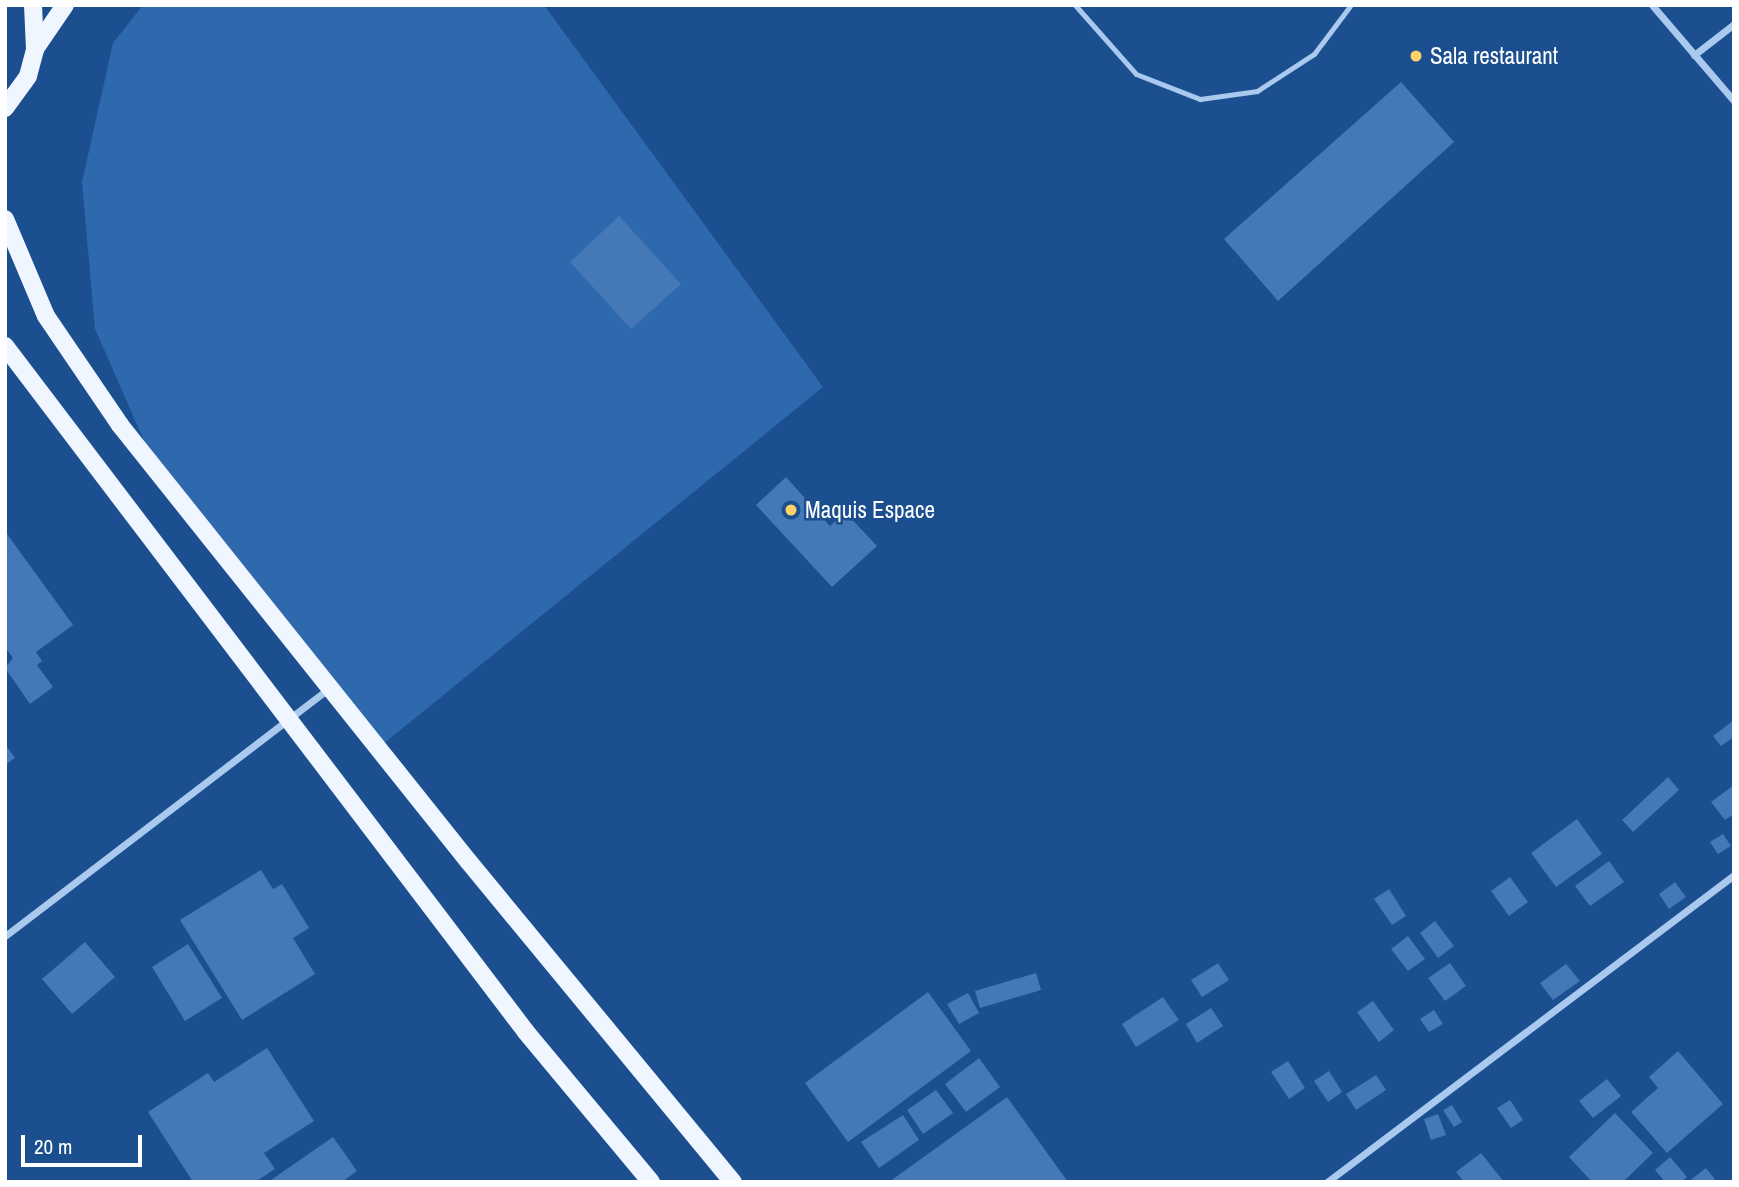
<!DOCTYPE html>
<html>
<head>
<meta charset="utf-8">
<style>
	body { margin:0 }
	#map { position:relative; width:1739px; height:1187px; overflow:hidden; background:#1b4f8f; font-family:"Archivo Narrow",sans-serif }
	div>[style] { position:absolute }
	.green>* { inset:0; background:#2e69ad }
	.building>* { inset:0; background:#4478b7 }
	.lane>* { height:5px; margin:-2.5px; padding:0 2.5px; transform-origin:2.5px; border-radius:2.5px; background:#a9c9ee }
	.street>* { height:7px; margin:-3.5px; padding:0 3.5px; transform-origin:3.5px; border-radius:3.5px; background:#a9c9ee }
	.primary>* { height:18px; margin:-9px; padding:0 9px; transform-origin:9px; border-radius:9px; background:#f0f6ff }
	.dots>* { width:19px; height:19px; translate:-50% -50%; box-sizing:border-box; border:4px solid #1b4f8f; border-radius:50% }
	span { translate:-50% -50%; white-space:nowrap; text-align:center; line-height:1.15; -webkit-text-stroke:5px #1b4f8f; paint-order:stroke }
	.poi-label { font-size:23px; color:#fff }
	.left { translate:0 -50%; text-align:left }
	.frame { position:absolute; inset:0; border:7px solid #fff; pointer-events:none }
	.scale { position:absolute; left:21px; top:1135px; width:121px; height:32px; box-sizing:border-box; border:4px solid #fff; border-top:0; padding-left:9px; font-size:21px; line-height:24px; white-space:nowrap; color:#fff; -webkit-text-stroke:5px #1b4f8f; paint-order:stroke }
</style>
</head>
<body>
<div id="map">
	<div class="green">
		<div style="clip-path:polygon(143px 5px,544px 5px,823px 387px,382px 745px,149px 452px,95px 329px,82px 182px,113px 43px)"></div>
	</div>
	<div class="building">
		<div style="clip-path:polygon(1401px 82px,1454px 142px,1278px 301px,1224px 239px)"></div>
		<div style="clip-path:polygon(619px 216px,681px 284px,631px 329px,570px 262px)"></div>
		<div style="clip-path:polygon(786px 477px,830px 526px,845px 512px,877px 546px,832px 587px,756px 505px)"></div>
		<div style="clip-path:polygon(7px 534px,73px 625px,36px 652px,42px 661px,37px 665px,53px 687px,30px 704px,5px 668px,13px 658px,5px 647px)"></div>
		<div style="clip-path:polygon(1734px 720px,1734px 737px,1721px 746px,1713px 736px)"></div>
		<div style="clip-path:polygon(5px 744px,15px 758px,5px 765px)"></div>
		<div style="clip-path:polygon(1668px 777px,1679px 790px,1633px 832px,1622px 820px)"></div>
		<div style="clip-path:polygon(1734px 785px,1734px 814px,1725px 820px,1711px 802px)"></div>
		<div style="clip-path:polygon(1577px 819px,1602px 854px,1556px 887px,1531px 853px)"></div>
		<div style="clip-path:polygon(1723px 834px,1731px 846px,1718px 854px,1710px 842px)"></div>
		<div style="clip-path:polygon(1609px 861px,1624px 882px,1590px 906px,1575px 886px)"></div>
		<div style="clip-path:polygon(261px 870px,273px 889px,282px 884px,309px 928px,293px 938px,315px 974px,242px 1020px,180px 920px)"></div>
		<div style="clip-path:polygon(1510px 877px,1528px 902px,1509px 916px,1491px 891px)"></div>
		<div style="clip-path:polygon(1675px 882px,1686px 897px,1669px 909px,1659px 894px)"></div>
		<div style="clip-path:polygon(1389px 889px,1406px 916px,1392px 925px,1374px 899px)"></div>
		<div style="clip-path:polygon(1435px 921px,1454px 946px,1438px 958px,1420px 933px)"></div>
		<div style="clip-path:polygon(1408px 936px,1425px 959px,1408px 971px,1391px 949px)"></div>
		<div style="clip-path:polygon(85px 942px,115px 977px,72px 1014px,42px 979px)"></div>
		<div style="clip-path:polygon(188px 944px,222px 998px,185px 1021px,152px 967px)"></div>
		<div style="clip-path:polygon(1218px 963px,1229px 980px,1202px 997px,1191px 980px)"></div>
		<div style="clip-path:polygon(1450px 963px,1466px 986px,1445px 1001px,1428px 978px)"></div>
		<div style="clip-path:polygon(1566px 964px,1580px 981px,1553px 1000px,1540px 983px)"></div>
		<div style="clip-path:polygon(1036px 973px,1041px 990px,980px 1008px,975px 991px)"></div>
		<div style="clip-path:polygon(928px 992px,971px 1051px,848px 1142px,805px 1083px)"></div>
		<div style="clip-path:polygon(968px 993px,979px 1013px,959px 1024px,947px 1004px)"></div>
		<div style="clip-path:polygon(1163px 997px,1179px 1020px,1136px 1047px,1122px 1024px)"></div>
		<div style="clip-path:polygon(1373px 1001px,1394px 1030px,1379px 1042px,1357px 1012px)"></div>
		<div style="clip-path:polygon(1211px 1008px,1223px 1026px,1197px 1043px,1186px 1024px)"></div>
		<div style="clip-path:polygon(1434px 1010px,1443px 1024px,1429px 1032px,1420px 1019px)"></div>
		<div style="clip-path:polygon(267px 1048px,314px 1121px,264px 1153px,275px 1169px,255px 1182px,193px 1182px,148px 1112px,208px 1073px,214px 1082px)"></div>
		<div style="clip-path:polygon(1678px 1051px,1723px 1104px,1667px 1153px,1631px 1112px,1658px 1088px,1649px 1077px)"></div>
		<div style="clip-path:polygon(979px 1058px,1000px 1087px,966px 1112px,945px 1084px)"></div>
		<div style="clip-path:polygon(1288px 1061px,1305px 1088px,1289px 1099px,1271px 1072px)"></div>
		<div style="clip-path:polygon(1329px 1071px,1342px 1092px,1328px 1102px,1314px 1081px)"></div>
		<div style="clip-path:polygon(1376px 1075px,1386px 1090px,1356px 1110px,1346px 1094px)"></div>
		<div style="clip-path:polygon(1607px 1079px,1621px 1096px,1593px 1118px,1579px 1101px)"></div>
		<div style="clip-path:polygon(936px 1090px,953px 1113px,923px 1134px,907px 1110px)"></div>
		<div style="clip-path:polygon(1007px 1097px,1068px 1182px,889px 1182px)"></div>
		<div style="clip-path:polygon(1510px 1100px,1523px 1120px,1511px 1128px,1497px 1108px)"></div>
		<div style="clip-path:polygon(1452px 1105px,1462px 1122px,1454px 1127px,1443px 1110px)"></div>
		<div style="clip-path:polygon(1615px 1113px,1653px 1153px,1623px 1182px,1592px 1182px,1569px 1157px)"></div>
		<div style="clip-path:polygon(1438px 1114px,1446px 1135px,1431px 1140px,1424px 1119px)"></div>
		<div style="clip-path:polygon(903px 1115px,919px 1140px,879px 1168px,861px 1142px)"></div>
		<div style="clip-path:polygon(333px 1137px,357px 1171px,342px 1182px,268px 1182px)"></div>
		<div style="clip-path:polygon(1481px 1153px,1504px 1182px,1464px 1182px,1456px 1172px)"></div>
		<div style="clip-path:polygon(1670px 1157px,1687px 1177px,1681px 1182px,1665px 1182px,1655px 1170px)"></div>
		<div style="clip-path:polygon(1706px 1168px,1717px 1182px,1688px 1182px)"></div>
	</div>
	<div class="lane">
		<div style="left:1075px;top:5px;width:92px;rotate:48.5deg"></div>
		<div style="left:1136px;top:74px;width:69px;rotate:21.3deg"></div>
		<div style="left:1200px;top:99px;width:58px;rotate:-8deg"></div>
		<div style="left:1257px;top:91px;width:68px;rotate:-33deg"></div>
		<div style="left:1314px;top:54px;width:60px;rotate:-53.1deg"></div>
	</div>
	<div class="street">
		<div style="left:1652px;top:5px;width:126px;rotate:49.5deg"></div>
		<div style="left:1694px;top:55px;width:51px;rotate:-37.8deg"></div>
		<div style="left:5px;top:936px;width:407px;rotate:-37.4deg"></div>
		<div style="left:1327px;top:1182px;width:510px;rotate:-37.03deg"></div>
	</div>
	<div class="primary">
		<div style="left:35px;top:49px;width:53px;rotate:-55.7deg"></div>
		<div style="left:5px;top:108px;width:39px;rotate:-54deg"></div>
		<div style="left:28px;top:76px;width:28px;rotate:-75deg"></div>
		<div style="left:35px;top:49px;width:44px;rotate:-92.6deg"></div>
		<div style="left:5px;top:219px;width:105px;rotate:67.1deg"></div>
		<div style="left:46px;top:316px;width:132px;rotate:55.8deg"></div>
		<div style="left:120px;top:425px;width:559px;rotate:51.39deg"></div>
		<div style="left:469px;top:862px;width:415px;rotate:50.5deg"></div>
		<div style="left:5px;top:346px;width:861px;rotate:52.78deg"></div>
		<div style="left:526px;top:1032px;width:195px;rotate:50.2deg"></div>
	</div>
	<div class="dots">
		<div style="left:1416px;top:56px;background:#ffd166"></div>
		<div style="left:791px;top:510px;background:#ffd166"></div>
	</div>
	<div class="poi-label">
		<span class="left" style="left:1430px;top:56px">Sala restaurant</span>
		<span class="left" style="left:805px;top:510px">Maquis Espace</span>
	</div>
	<div class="frame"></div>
	<div class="scale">20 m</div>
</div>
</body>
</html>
